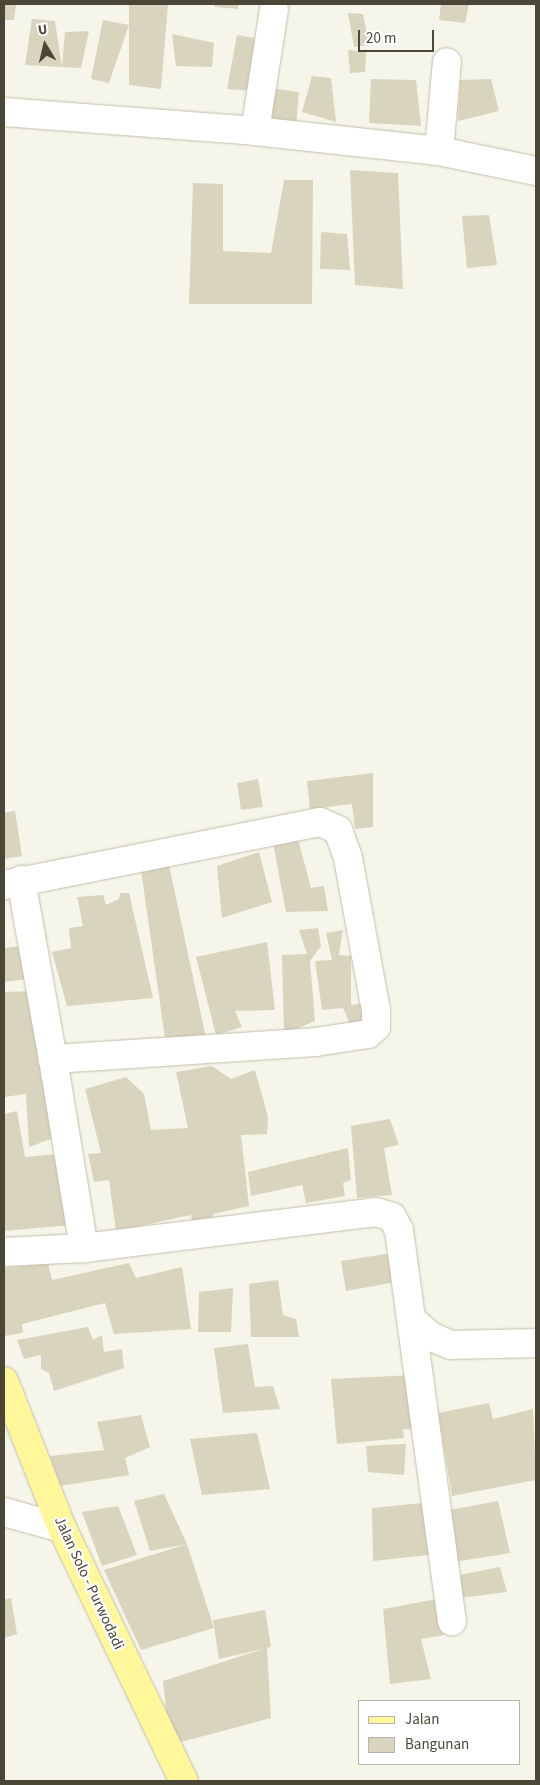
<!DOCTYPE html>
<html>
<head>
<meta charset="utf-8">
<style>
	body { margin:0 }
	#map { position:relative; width:540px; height:1785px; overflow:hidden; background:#f6f5e9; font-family:"Source Sans 3",sans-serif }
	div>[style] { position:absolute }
	.building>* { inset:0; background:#d8d4be }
	.roads { filter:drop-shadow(0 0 1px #c2bfab) drop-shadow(0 0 1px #c2bfab) }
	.minor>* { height:28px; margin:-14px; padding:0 14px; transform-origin:14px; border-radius:14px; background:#fff }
	.major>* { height:28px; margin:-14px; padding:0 14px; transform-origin:14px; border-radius:14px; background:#fff799 }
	span { translate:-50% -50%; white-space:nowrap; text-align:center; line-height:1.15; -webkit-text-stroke:4.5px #fff; paint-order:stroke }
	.street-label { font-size:15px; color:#4a4737 }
	.frame { position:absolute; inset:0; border:5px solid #4a4737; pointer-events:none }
	.legend { position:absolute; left:358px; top:1700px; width:162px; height:65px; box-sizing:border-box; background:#fff; border:1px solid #b7b5af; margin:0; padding:6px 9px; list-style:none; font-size:15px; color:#4a4737 }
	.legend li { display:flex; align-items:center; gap:10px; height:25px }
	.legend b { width:25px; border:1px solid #b7b5af }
	.north { position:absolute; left:20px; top:20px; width:50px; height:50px; -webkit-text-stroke:4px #fff; paint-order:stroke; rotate:351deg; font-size:14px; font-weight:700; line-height:20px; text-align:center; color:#4a4737 }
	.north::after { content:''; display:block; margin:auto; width:18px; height:22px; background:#4a4737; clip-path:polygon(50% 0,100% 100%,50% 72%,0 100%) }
	.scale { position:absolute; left:358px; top:30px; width:76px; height:22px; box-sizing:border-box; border:2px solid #4a4737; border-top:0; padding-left:6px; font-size:15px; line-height:18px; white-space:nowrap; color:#4a4737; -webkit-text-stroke:4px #fff; paint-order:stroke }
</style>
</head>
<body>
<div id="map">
	<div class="building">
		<div style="clip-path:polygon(4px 4px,16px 4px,14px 20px,4px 20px)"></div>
		<div style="clip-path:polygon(129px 4px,168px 4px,161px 89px,129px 85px)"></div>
		<div style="clip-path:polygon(214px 4px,238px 4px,238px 9px,215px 7px)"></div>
		<div style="clip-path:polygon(441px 4px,469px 4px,465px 23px,439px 20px)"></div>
		<div style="clip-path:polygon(348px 13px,363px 14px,369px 45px,354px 47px)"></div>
		<div style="clip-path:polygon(32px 19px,55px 21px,62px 67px,65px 32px,89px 31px,81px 68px,62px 67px,25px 65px)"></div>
		<div style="clip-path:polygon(103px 20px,129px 25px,109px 83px,91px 79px)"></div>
		<div style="clip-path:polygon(172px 34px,214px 43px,212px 67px,176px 66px)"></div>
		<div style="clip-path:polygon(237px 35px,258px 39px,253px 91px,227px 89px)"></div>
		<div style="clip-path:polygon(348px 50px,366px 52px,365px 72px,350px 73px)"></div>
		<div style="clip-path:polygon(312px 76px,331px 78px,336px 122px,302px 112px)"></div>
		<div style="clip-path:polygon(371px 79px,416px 80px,421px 126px,369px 123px)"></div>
		<div style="clip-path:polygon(491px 79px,499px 111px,458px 121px,460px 80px)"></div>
		<div style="clip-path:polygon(270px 88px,299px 92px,296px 128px,264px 126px)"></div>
		<div style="clip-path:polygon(350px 170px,398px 173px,403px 289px,355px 285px)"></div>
		<div style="clip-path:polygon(284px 180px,313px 180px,312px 304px,189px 304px,193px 183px,223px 184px,223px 251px,271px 253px)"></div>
		<div style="clip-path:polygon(489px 215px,497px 265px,467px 268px,462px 216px)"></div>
		<div style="clip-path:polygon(321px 232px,347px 234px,350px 270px,320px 269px)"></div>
		<div style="clip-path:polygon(373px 773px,373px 827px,355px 829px,352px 804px,310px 809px,307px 781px)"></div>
		<div style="clip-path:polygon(258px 779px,263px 807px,241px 810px,237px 783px)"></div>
		<div style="clip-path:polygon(15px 811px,22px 856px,4px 859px,4px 813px)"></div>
		<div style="clip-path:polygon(298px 839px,311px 888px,324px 886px,328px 911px,286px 912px,273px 843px)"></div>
		<div style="clip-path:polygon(259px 852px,272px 902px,222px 918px,217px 866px)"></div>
		<div style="clip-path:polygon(167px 856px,206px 1038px,166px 1045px,140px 863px)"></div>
		<div style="clip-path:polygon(120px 893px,129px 893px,153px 998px,67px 1006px,52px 952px,71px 948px,69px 928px,83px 926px,77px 897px,103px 895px,106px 905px,119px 899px)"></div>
		<div style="clip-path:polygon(318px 928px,321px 946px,310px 961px,315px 1021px,284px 1034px,282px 955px,307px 954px,299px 930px)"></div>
		<div style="clip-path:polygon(343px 930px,339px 955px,351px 956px,351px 1005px,365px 1003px,366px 1020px,350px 1024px,343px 1008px,322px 1010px,315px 961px,332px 960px,326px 933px)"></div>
		<div style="clip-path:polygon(267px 942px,275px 1010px,235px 1011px,242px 1027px,216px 1035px,196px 957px)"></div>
		<div style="clip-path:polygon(20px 946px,28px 979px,4px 982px,4px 948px)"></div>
		<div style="clip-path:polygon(33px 991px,53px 1138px,29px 1147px,26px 1094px,4px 1097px,4px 992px)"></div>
		<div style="clip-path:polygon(212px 1066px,231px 1079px,255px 1070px,268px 1117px,267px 1134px,241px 1135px,249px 1206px,213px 1214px,213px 1220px,192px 1222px,191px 1215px,116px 1231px,109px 1180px,94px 1182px,88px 1154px,101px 1153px,85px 1089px,126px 1077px,144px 1094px,151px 1130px,188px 1128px,176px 1072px)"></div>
		<div style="clip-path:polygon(17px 1111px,25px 1157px,57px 1154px,71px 1225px,4px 1231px,4px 1114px)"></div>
		<div style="clip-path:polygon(390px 1119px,399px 1145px,384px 1148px,392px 1195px,357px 1198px,351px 1126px)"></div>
		<div style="clip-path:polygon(348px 1148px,351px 1180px,343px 1183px,345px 1196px,306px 1203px,302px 1185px,251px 1196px,248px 1172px)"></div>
		<div style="clip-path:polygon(392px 1253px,391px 1283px,346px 1291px,341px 1261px)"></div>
		<div style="clip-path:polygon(48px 1263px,52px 1280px,129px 1263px,136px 1278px,182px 1267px,191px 1329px,114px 1334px,105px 1303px,22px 1324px,23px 1333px,4px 1336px,4px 1268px)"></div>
		<div style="clip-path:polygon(278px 1280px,283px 1315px,296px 1319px,299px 1337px,251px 1337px,249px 1284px)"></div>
		<div style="clip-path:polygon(233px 1288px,231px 1332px,198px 1332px,199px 1292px)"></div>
		<div style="clip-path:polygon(88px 1327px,93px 1340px,102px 1335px,104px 1352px,122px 1349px,124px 1368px,54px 1391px,49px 1373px,41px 1369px,41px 1355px,24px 1359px,17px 1340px)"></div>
		<div style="clip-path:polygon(248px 1344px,255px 1387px,273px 1386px,280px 1409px,223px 1413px,214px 1348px)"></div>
		<div style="clip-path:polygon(413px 1375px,417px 1430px,403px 1429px,404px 1438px,337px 1444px,331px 1379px)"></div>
		<div style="clip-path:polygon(489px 1403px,493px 1419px,533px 1409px,536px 1480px,452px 1496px,438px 1413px)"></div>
		<div style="clip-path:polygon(141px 1415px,150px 1447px,125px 1458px,129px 1475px,60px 1486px,50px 1456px,104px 1450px,97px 1422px)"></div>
		<div style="clip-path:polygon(257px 1433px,270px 1489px,202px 1495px,190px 1439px)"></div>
		<div style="clip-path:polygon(402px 1444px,406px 1444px,404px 1475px,368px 1472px,366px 1446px)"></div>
		<div style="clip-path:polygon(164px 1494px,187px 1544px,214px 1628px,141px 1650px,104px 1570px,187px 1544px,150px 1551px,134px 1501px)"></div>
		<div style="clip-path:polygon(498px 1501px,510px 1553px,454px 1562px,449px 1510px)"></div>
		<div style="clip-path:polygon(422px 1503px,429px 1555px,373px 1561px,372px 1508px)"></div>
		<div style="clip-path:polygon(118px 1506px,137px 1555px,102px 1566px,82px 1512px)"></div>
		<div style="clip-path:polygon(500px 1567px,507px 1592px,460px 1598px,460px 1575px)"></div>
		<div style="clip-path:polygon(11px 1598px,17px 1634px,4px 1638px,4px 1600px)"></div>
		<div style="clip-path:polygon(437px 1599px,444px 1635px,421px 1639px,431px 1679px,390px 1684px,383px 1609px)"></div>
		<div style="clip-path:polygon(265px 1610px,271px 1647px,267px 1648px,271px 1718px,170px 1745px,163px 1681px,263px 1649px,219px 1659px,213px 1620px)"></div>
	</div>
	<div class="roads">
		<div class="minor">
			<div style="left:4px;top:112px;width:252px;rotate:4.3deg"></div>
			<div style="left:255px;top:131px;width:185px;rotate:6.2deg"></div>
			<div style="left:439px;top:151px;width:99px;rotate:11.7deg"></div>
			<div style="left:255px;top:131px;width:123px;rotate:-81.1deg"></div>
			<div style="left:439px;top:151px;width:89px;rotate:-84.9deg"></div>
			<div style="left:21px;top:880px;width:182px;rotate:79.9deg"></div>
			<div style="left:4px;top:885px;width:322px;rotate:-11.3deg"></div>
			<div style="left:320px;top:822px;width:20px;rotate:24deg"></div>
			<div style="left:338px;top:830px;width:30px;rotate:70deg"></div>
			<div style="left:348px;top:858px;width:155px;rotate:79.6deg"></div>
			<div style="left:376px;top:1010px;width:17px;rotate:90deg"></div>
			<div style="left:376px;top:1027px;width:11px;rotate:139deg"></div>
			<div style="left:368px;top:1034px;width:53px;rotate:171.3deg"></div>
			<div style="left:316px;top:1042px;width:264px;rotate:176.3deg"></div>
			<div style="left:53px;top:1059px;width:192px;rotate:80.7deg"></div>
			<div style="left:4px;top:1252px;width:80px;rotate:-2.9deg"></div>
			<div style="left:84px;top:1248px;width:294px;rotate:-7deg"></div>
			<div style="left:376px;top:1212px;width:17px;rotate:17deg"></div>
			<div style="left:392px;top:1217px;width:15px;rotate:62deg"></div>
			<div style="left:399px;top:1230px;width:395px;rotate:82.3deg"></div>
			<div style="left:411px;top:1319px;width:28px;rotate:41deg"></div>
			<div style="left:432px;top:1337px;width:21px;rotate:23deg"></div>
			<div style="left:451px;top:1345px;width:85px;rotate:-1.3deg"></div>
			<div style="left:4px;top:1512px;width:60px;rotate:15.4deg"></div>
		</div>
		<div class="major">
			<div style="left:4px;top:1381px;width:158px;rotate:68.5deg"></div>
			<div style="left:62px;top:1528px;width:281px;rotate:64.3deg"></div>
		</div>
	</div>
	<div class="street-label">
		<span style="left:89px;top:1583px;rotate:65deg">Jalan Solo - Purwodadi</span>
	</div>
	<div class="frame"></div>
	<ul class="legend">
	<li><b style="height:6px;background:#fff799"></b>Jalan</li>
	<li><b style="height:14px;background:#d8d4be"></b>Bangunan</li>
	</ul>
	<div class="north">U</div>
	<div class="scale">20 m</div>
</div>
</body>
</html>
